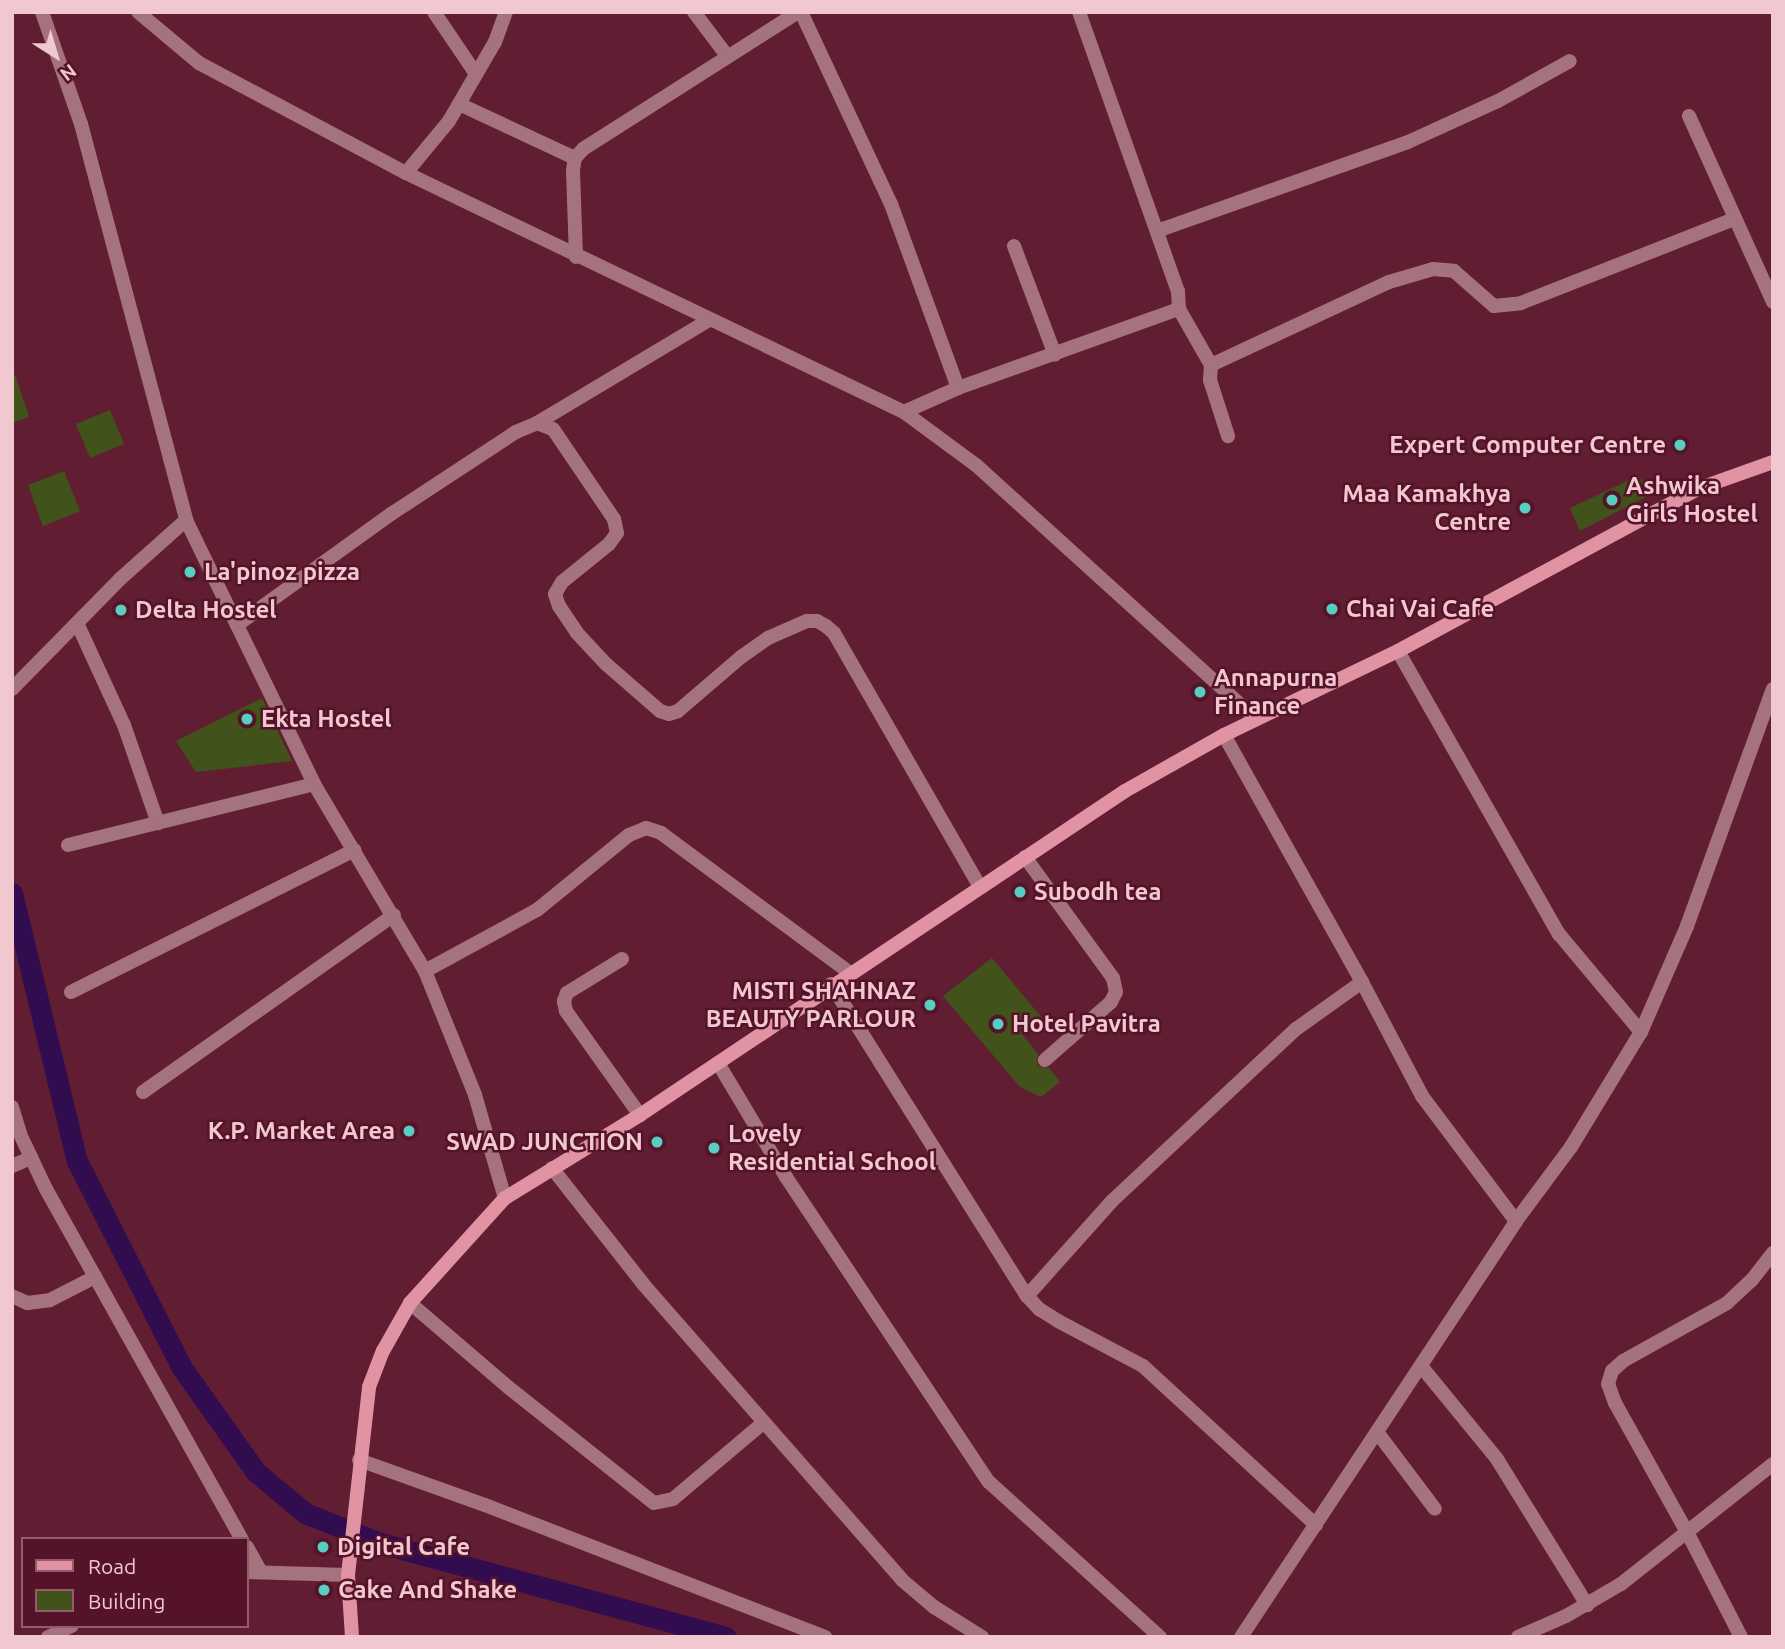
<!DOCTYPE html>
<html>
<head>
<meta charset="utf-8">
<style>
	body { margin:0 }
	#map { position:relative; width:1785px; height:1649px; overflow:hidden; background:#611e33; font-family:Ubuntu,sans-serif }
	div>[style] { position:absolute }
	.canal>* { height:21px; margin:-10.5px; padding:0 10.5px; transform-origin:10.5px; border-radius:10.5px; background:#310c4e }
	.building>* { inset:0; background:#41531a }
	.street>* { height:14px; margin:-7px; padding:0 7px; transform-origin:7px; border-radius:7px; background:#a5737e }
	.secondary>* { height:14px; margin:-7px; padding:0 7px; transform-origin:7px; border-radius:7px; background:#e193a4 }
	.dots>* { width:19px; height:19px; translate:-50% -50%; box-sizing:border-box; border:4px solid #551329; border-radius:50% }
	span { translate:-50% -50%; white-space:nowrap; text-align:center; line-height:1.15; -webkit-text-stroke:5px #551329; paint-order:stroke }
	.poi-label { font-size:24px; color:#f1c7d0; font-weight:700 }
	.right { translate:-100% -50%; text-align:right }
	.left { translate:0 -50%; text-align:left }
	.frame { position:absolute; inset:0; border:14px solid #f1c7d0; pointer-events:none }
	.legend { position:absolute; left:21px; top:1537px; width:228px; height:91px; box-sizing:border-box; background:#551329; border:2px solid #935b6c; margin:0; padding:9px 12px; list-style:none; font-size:21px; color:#f1c7d0 }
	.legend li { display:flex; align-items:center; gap:14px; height:35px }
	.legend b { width:35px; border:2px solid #935b6c }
	.north { position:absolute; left:21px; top:21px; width:70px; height:70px; -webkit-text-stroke:5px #551329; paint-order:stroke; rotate:143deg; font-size:19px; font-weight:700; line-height:28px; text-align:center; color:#f1c7d0 }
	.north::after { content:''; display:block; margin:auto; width:24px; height:32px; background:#f1c7d0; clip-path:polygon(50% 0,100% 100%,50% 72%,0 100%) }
</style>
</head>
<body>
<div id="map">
	<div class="canal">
		<div style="left:12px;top:893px;width:276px;rotate:76.4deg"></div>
		<div style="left:77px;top:1161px;width:232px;rotate:63.1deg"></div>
		<div style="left:182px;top:1368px;width:128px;rotate:54.6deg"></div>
		<div style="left:256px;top:1472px;width:64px;rotate:39.9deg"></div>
		<div style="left:305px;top:1513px;width:81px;rotate:21.8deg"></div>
		<div style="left:380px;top:1543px;width:358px;rotate:15.2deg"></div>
	</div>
	<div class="building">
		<div style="clip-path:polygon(12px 375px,15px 375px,29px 417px,12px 423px)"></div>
		<div style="clip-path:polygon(110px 410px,124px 444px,90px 458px,76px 424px)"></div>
		<div style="clip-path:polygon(64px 471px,80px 511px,43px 526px,28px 485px)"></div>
		<div style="clip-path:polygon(1638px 476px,1653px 493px,1580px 531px,1570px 508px)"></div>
		<div style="clip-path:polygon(262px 698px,292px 761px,196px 772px,176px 741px)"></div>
		<div style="clip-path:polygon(992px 958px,1042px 1018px,1019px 1030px,1038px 1054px,1037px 1066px,1049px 1068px,1060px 1082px,1041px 1097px,1020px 1087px,943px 996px)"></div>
	</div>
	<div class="street">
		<div style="left:42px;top:12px;width:119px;rotate:70.8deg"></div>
		<div style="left:81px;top:124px;width:410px;rotate:75.1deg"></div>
		<div style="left:186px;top:520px;width:293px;rotate:64.1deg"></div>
		<div style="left:314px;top:784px;width:217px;rotate:59.3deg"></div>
		<div style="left:425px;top:971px;width:134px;rotate:68deg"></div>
		<div style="left:475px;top:1095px;width:107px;rotate:73.8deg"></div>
		<div style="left:138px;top:12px;width:80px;rotate:39.9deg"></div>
		<div style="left:199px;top:63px;width:234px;rotate:28deg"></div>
		<div style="left:406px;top:173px;width:552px;rotate:25.64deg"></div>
		<div style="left:904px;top:412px;width:89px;rotate:36.4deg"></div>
		<div style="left:976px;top:465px;width:378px;rotate:42.2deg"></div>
		<div style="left:434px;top:12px;width:75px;rotate:55.9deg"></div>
		<div style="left:694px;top:12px;width:56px;rotate:52.9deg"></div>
		<div style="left:801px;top:12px;width:212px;rotate:64.9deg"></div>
		<div style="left:891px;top:204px;width:196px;rotate:70deg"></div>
		<div style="left:1079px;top:12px;width:296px;rotate:70.5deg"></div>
		<div style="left:1178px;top:291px;width:18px;rotate:87deg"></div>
		<div style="left:1179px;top:309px;width:64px;rotate:60.3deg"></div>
		<div style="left:1211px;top:365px;width:15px;rotate:94deg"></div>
		<div style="left:1210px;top:380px;width:59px;rotate:72.2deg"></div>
		<div style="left:459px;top:104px;width:128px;rotate:25deg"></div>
		<div style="left:1689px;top:116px;width:204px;rotate:65.7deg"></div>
		<div style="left:406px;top:173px;width:67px;rotate:-50.4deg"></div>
		<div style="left:449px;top:121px;width:91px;rotate:-59.8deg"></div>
		<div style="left:495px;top:42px;width:32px;rotate:-70deg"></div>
		<div style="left:1157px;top:231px;width:266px;rotate:-19.5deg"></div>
		<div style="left:1408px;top:142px;width:99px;rotate:-24.5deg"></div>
		<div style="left:1498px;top:101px;width:82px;rotate:-29.1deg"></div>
		<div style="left:1014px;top:246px;width:116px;rotate:69.4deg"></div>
		<div style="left:576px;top:257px;width:87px;rotate:-92deg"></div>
		<div style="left:573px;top:170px;width:12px;rotate:-81deg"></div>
		<div style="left:575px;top:158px;width:12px;rotate:-48deg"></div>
		<div style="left:583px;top:149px;width:255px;rotate:-32.5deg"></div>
		<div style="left:1211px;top:365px;width:196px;rotate:-25deg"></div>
		<div style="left:1389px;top:282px;width:46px;rotate:-16.5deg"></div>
		<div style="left:1433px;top:269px;width:21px;rotate:5deg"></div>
		<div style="left:1454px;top:271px;width:53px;rotate:41.2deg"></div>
		<div style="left:1494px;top:306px;width:27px;rotate:-6deg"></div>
		<div style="left:1521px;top:303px;width:229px;rotate:-21.5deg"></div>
		<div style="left:904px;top:412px;width:59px;rotate:-24deg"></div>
		<div style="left:958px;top:388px;width:235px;rotate:-19.7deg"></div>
		<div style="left:537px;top:423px;width:200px;rotate:-30.9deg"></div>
		<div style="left:77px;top:623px;width:112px;rotate:65.3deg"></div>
		<div style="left:124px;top:725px;width:104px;rotate:70.9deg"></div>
		<div style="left:237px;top:625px;width:190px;rotate:-35.8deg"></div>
		<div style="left:391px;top:514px;width:149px;rotate:-33.3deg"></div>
		<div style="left:516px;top:432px;width:23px;rotate:-23deg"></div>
		<div style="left:537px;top:423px;width:17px;rotate:21deg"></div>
		<div style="left:553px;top:429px;width:109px;rotate:55.9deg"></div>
		<div style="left:614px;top:519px;width:14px;rotate:78deg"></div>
		<div style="left:617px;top:533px;width:14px;rotate:126deg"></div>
		<div style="left:609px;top:544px;width:60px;rotate:141deg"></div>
		<div style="left:562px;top:582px;width:14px;rotate:120deg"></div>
		<div style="left:555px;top:594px;width:13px;rotate:72deg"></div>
		<div style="left:559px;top:606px;width:32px;rotate:56deg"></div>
		<div style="left:577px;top:633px;width:42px;rotate:46.9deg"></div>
		<div style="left:606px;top:664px;width:72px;rotate:41deg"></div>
		<div style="left:660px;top:711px;width:9px;rotate:18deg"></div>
		<div style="left:669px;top:714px;width:9px;rotate:-18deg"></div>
		<div style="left:678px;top:711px;width:83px;rotate:-40.6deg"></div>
		<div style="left:741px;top:657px;width:33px;rotate:-35deg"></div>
		<div style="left:768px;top:638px;width:43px;rotate:-23.6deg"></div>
		<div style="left:807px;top:621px;width:10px"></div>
		<div style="left:817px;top:621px;width:10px;rotate:29deg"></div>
		<div style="left:826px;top:626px;width:11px;rotate:41deg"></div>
		<div style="left:834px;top:633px;width:293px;rotate:60.1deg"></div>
		<div style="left:1398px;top:651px;width:326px;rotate:60.4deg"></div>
		<div style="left:1559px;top:934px;width:128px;rotate:50.1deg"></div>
		<div style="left:12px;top:689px;width:154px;rotate:-45.5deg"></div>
		<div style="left:120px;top:579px;width:89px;rotate:-41.8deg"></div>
		<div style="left:1224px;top:735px;width:283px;rotate:60.8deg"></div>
		<div style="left:1362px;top:982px;width:129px;rotate:62.2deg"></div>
		<div style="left:1422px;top:1096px;width:156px;rotate:53.1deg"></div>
		<div style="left:68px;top:845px;width:253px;rotate:-13.9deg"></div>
		<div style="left:1025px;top:857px;width:150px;rotate:54deg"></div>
		<div style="left:1113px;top:978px;width:14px;rotate:78deg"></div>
		<div style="left:1116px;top:992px;width:11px;rotate:117deg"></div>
		<div style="left:1111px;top:1002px;width:88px;rotate:138.7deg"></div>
		<div style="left:622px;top:959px;width:65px;rotate:148.3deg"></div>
		<div style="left:567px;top:993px;width:9px;rotate:111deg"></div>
		<div style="left:564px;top:1001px;width:10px;rotate:79deg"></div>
		<div style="left:566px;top:1011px;width:128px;rotate:54.6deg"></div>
		<div style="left:425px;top:971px;width:128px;rotate:-28.6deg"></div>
		<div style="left:537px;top:910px;width:119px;rotate:-39.2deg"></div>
		<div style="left:629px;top:835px;width:18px;rotate:-22deg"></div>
		<div style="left:646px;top:828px;width:16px;rotate:18deg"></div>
		<div style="left:661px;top:833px;width:235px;rotate:36.5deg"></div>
		<div style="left:831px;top:984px;width:368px;rotate:57.9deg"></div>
		<div style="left:1027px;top:1296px;width:18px;rotate:47deg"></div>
		<div style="left:1039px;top:1309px;width:22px;rotate:32deg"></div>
		<div style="left:1058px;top:1321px;width:96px;rotate:27.9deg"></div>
		<div style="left:1143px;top:1366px;width:235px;rotate:42.6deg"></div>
		<div style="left:71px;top:992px;width:317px;rotate:-26.6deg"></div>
		<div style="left:718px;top:1063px;width:133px;rotate:59.2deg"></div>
		<div style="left:786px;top:1177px;width:366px;rotate:56.4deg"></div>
		<div style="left:989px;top:1482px;width:231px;rotate:42.2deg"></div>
		<div style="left:143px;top:1092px;width:307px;rotate:-35.2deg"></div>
		<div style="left:12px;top:1107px;width:28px;rotate:73deg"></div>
		<div style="left:20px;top:1134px;width:61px;rotate:64.7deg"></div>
		<div style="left:46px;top:1189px;width:401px;rotate:60.8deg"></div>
		<div style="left:12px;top:1166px;width:21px;rotate:-23deg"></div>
		<div style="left:552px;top:1168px;width:149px;rotate:51.8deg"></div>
		<div style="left:644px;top:1285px;width:392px;rotate:48.8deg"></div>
		<div style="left:902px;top:1580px;width:42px;rotate:40.2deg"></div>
		<div style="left:934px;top:1607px;width:57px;rotate:32deg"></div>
		<div style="left:12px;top:1296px;width:17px;rotate:25deg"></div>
		<div style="left:27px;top:1303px;width:23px;rotate:-7deg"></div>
		<div style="left:50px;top:1300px;width:51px;rotate:-27.1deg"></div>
		<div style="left:1027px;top:1296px;width:127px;rotate:-48.2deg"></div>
		<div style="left:1112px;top:1201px;width:252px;rotate:-43.1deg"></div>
		<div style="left:1296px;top:1029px;width:81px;rotate:-35.5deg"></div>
		<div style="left:410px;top:1303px;width:129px;rotate:40.6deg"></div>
		<div style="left:508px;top:1387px;width:186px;rotate:38.5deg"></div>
		<div style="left:654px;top:1503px;width:19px;rotate:-12deg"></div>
		<div style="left:673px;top:1499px;width:118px;rotate:-40.2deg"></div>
		<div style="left:1421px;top:1366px;width:120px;rotate:50.7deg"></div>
		<div style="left:1497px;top:1459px;width:172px;rotate:58.3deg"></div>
		<div style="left:1377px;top:1432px;width:96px;rotate:53deg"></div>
		<div style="left:359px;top:1460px;width:134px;rotate:19.7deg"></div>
		<div style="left:485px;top:1505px;width:365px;rotate:21.2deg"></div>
		<div style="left:247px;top:1547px;width:26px;rotate:61deg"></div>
		<div style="left:247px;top:1572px;width:101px;rotate:1.7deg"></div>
		<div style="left:48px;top:1637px;width:26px;rotate:-25deg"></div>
		<div style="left:1241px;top:1637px;width:499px;rotate:-56.5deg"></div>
		<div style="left:1516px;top:1221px;width:92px;rotate:-53.4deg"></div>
		<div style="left:1571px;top:1147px;width:135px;rotate:-58.7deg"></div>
		<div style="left:1641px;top:1032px;width:116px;rotate:-66.5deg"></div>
		<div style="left:1687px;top:926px;width:252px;rotate:-70.1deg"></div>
		<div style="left:1518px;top:1637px;width:52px;rotate:-23.6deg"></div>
		<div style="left:1566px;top:1616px;width:64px;rotate:-30.2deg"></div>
		<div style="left:1621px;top:1584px;width:194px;rotate:-38.3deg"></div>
		<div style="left:1741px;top:1637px;width:116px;rotate:-117.2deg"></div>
		<div style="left:1688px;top:1534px;width:150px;rotate:-119.1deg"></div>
		<div style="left:1615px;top:1403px;width:20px;rotate:-110deg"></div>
		<div style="left:1608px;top:1384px;width:14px;rotate:-73deg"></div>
		<div style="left:1612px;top:1371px;width:15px;rotate:-42deg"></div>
		<div style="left:1623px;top:1361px;width:119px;rotate:-29.1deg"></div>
		<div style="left:1727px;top:1303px;width:33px;rotate:-43deg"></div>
		<div style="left:1751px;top:1281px;width:36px;rotate:-52deg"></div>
	</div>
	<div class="secondary">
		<div style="left:352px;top:1637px;width:62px;rotate:-93.7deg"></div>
		<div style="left:348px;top:1575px;width:189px;rotate:-83.6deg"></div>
		<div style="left:369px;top:1387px;width:39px;rotate:-69deg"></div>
		<div style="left:383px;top:1351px;width:55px;rotate:-60.6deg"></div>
		<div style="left:410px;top:1303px;width:142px;rotate:-47.9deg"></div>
		<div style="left:505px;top:1198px;width:158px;rotate:-31.6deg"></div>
		<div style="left:640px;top:1115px;width:583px;rotate:-33.74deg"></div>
		<div style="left:1125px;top:791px;width:114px;rotate:-29.5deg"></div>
		<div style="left:1224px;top:735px;width:193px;rotate:-25.8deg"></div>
		<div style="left:1398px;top:651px;width:340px;rotate:-28.4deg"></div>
		<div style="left:1697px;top:489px;width:81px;rotate:-19.6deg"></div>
	</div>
	<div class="dots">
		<div style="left:1680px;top:445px;background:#58cec0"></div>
		<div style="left:1612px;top:500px;background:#58cec0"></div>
		<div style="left:1525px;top:508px;background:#58cec0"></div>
		<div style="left:190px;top:572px;background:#58cec0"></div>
		<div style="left:1332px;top:609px;background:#58cec0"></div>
		<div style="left:121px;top:610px;background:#58cec0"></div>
		<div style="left:1200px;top:692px;background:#58cec0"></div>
		<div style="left:247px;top:719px;background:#58cec0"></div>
		<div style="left:1020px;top:892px;background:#58cec0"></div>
		<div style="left:930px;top:1005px;background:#58cec0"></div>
		<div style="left:998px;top:1024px;background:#58cec0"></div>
		<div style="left:409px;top:1131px;background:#58cec0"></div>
		<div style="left:657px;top:1142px;background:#58cec0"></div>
		<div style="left:714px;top:1148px;background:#58cec0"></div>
		<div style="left:323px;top:1547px;background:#58cec0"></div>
		<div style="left:324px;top:1590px;background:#58cec0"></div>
	</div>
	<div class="poi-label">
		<span class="right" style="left:1666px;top:445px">Expert Computer Centre</span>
		<span class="left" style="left:1626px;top:500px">Ashwika<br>Girls Hostel</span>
		<span class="right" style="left:1511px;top:508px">Maa Kamakhya<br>Centre</span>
		<span class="left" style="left:204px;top:572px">La'pinoz pizza</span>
		<span class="left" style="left:1346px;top:609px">Chai Vai Cafe</span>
		<span class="left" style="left:135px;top:610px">Delta Hostel</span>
		<span class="left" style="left:1214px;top:692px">Annapurna<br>Finance</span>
		<span class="left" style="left:261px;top:719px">Ekta Hostel</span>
		<span class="left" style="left:1034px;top:892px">Subodh tea</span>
		<span class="right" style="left:916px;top:1005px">MISTI SHAHNAZ<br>BEAUTY PARLOUR</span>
		<span class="left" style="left:1012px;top:1024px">Hotel Pavitra</span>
		<span class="right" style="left:395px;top:1131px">K.P. Market Area</span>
		<span class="left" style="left:728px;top:1148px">Lovely<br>Residential School</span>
		<span class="right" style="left:643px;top:1142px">SWAD JUNCTION</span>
		<span class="left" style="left:337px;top:1547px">Digital Cafe</span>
		<span class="left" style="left:338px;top:1590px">Cake And Shake</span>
	</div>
	<div class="frame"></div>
	<ul class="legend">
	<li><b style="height:9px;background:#e193a4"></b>Road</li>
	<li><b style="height:19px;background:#41531a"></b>Building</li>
	</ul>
	<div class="north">N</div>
</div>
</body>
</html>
